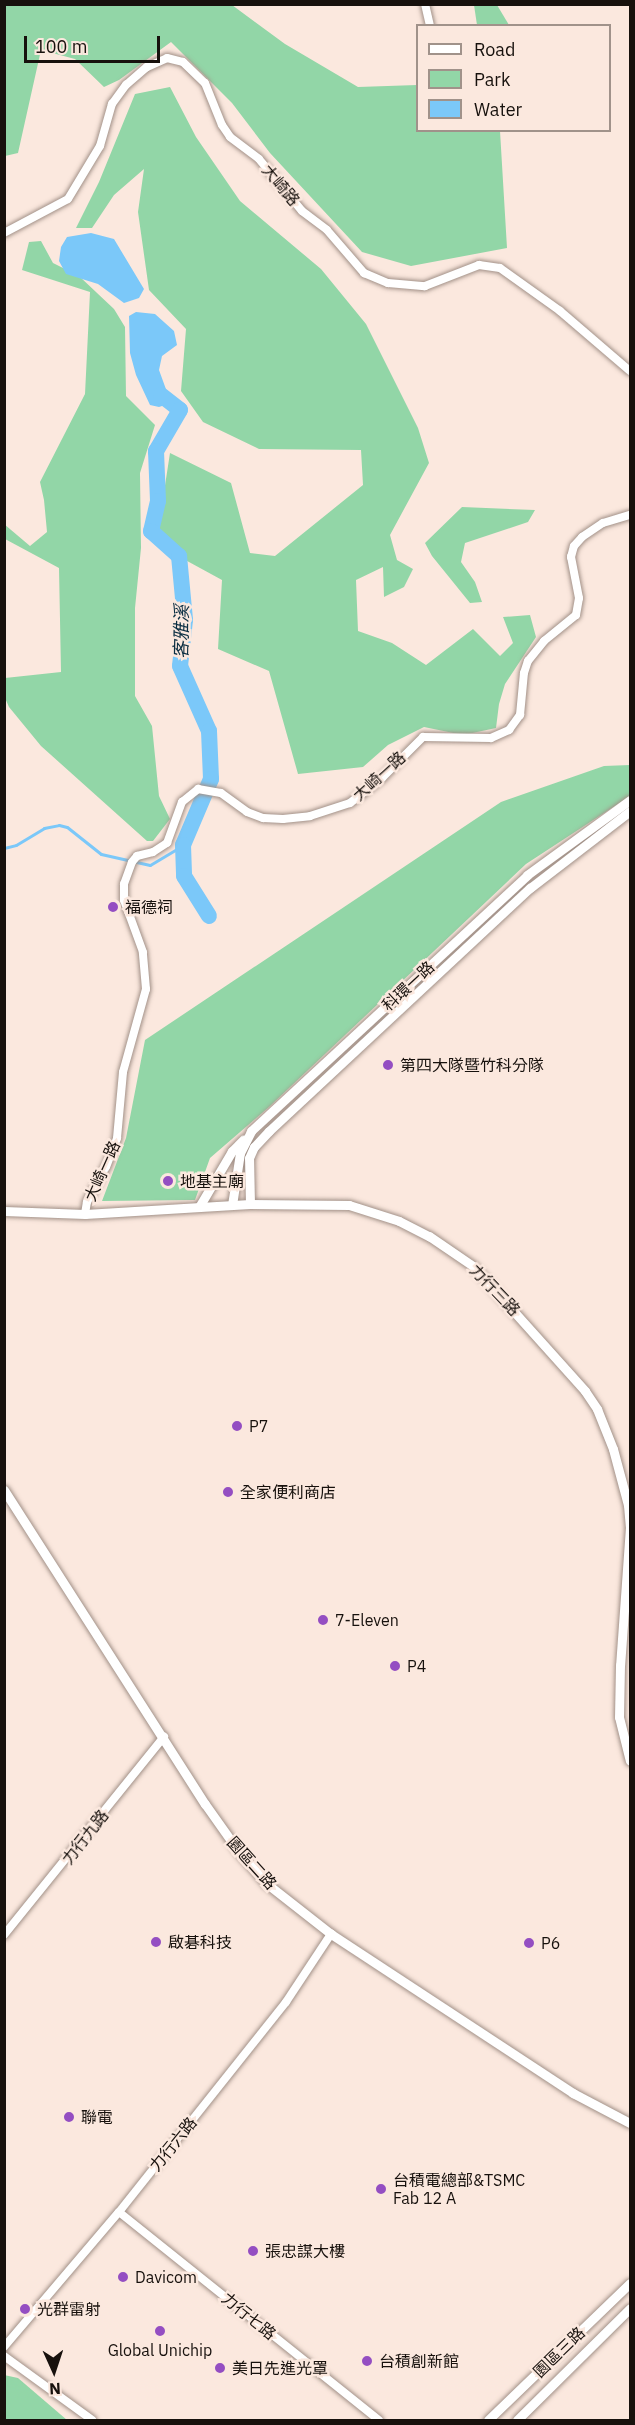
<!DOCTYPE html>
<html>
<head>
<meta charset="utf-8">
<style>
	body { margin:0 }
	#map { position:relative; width:635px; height:2425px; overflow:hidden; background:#fbe8de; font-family:"IBM Plex Sans","Noto Sans TC",sans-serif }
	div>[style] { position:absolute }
	.green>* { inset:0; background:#92d6a7 }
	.water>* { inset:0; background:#7bc8f9 }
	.stream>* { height:3px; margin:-1.5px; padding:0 1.5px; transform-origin:1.5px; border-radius:1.5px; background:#7bc8f9 }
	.river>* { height:16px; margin:-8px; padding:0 8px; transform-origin:8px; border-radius:8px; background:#7bc8f9 }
	.roads { filter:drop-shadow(0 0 2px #a29188) drop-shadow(0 0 2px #a29188) }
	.minor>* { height:8px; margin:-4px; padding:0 4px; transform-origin:4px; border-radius:4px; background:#fff }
	.tertiary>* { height:9px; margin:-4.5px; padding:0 4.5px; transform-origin:4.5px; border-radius:4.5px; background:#fff }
	.dots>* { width:16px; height:16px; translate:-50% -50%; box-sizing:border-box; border:3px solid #fbe8de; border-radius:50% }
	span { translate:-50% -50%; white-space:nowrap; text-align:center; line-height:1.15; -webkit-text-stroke:5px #fbe8de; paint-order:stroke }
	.street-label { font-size:16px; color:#17110d }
	.poi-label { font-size:16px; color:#17110d }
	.left { translate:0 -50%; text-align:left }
	.water-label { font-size:18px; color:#0b2e42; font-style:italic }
	.frame { position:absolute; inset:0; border:6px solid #17110d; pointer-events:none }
	.legend { position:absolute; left:416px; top:24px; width:195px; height:108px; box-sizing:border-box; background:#fbe8de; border:2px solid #a0928a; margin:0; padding:8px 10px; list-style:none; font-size:18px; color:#17110d }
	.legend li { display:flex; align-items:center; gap:12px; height:30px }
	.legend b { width:30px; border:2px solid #a0928a }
	.north { position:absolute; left:24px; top:2341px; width:60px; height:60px; -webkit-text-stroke:4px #fbe8de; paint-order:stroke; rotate:177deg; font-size:16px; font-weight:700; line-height:24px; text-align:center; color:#17110d }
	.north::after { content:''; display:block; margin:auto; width:21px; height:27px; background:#17110d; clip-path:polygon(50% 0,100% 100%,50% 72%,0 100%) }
	.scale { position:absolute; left:24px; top:36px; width:136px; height:27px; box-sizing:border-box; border:3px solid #17110d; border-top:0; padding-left:8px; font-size:18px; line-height:21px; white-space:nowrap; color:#17110d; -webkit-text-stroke:4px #fbe8de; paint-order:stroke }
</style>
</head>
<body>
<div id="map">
	<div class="green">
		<div style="clip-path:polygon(5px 4px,232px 5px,285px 44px,358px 87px,417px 85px,418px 130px,500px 131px,507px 248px,411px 266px,362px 252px,270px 153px,232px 103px,171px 42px,119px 80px,104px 87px,75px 59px,41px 50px,18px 153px,5px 156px)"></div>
		<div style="clip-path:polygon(474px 5px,497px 5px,509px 25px,477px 25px)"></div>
		<div style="clip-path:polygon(170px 87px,196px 137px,240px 201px,321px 269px,366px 324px,418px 428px,429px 463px,390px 535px,397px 560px,413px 569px,404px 587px,384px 597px,383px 567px,356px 580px,358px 631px,392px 643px,426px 665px,473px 629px,500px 656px,513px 643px,503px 617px,530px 615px,536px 637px,505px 684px,499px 704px,496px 728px,463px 735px,424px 727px,388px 745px,363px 767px,298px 774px,269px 671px,218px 649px,222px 580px,156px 544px,170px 453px,231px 483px,250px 553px,275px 556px,363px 485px,361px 450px,259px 449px,203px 422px,181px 391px,186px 329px,149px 290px,138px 212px,144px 169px,114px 195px,92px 228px,76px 228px,99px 182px,135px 94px)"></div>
		<div style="clip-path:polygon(41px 241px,53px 263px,79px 276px,114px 309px,125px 327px,126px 396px,155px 425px,140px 473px,141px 548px,135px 608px,135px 696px,152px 726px,159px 796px,170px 819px,153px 841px,147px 841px,41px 746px,9px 707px,5px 698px,5px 678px,61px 672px,59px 568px,5px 539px,4px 524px,30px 546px,47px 532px,44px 500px,40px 482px,85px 394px,90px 292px,22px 270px,29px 242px)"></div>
		<div style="clip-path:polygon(462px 507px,535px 510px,528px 522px,465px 543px,461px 562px,475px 582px,482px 602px,470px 603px,432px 556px,425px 543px)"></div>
		<div style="clip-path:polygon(630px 765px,630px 796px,526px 864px,269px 1107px,210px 1158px,195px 1200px,102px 1201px,126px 1138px,145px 1040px,501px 802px,604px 766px)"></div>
		<div style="clip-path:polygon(4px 2375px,18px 2378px,67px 2420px,5px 2420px)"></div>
	</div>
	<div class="water">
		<div style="clip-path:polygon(91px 233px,114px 239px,144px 289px,139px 298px,124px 303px,98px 284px,66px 274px,59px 261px,61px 247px,67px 237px)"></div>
		<div style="clip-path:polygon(136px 312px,155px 314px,174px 331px,177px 345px,162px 356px,159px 370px,171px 403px,159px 407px,150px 405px,136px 375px,130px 353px,129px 316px)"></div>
	</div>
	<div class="stream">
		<div style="left:4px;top:848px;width:12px;rotate:-14deg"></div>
		<div style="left:16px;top:845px;width:33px;rotate:-31deg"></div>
		<div style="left:44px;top:828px;width:15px;rotate:-11deg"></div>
		<div style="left:59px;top:825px;width:8px;rotate:14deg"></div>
		<div style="left:67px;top:827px;width:43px;rotate:38.5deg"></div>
		<div style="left:101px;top:854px;width:50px;rotate:12.7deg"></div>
		<div style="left:150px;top:865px;width:39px;rotate:-31deg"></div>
	</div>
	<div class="river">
		<div style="left:161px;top:395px;width:24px;rotate:38deg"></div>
		<div style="left:180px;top:410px;width:48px;rotate:120.3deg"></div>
		<div style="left:156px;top:451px;width:50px;rotate:87.7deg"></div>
		<div style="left:158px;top:501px;width:31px;rotate:103deg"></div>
		<div style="left:151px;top:531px;width:38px;rotate:42deg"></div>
		<div style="left:179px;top:556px;width:64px;rotate:84.6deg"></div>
		<div style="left:185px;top:620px;width:46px;rotate:96.2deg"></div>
		<div style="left:180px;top:666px;width:71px;rotate:66deg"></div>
		<div style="left:209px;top:731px;width:48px;rotate:87.6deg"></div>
		<div style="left:211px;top:779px;width:72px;rotate:113deg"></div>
		<div style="left:183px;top:845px;width:31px;rotate:88deg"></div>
		<div style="left:184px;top:876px;width:47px;rotate:58deg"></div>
	</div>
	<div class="roads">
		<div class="minor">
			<div style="left:425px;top:4px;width:23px;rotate:77deg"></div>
			<div style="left:4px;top:233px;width:72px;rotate:-28deg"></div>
			<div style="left:68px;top:199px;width:62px;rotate:-58.9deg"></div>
			<div style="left:100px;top:146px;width:44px;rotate:-74.1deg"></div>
			<div style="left:112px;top:104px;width:24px;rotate:-54deg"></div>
			<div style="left:126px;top:85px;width:28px;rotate:-41deg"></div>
			<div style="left:147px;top:67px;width:22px;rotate:-24deg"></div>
			<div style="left:167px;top:58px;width:16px;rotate:14deg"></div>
			<div style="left:183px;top:62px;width:30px;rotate:44deg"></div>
			<div style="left:205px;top:83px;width:45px;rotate:68deg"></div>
			<div style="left:222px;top:125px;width:14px;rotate:56deg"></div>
			<div style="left:230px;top:137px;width:36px;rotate:37deg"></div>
			<div style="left:259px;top:159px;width:67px;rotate:50.4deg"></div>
			<div style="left:302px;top:211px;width:31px;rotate:37deg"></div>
			<div style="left:327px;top:230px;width:57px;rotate:49.3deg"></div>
			<div style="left:364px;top:273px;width:26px;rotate:23deg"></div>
			<div style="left:388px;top:283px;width:37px;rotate:5deg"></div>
			<div style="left:425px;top:286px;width:58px;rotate:-21.3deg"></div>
			<div style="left:479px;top:265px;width:21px;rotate:8deg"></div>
			<div style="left:500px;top:268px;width:74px;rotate:35.6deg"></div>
			<div style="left:560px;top:311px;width:92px;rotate:40.6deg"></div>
			<div style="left:85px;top:1214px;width:12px;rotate:-81deg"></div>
			<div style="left:87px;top:1202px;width:40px;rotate:-62deg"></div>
			<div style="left:106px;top:1167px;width:31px;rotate:-69deg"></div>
			<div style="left:117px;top:1138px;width:66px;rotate:-84.8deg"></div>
			<div style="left:123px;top:1072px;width:86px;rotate:-74.5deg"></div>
			<div style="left:146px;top:989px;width:37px;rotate:-95deg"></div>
			<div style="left:143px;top:952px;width:55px;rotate:-110.1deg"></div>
			<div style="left:124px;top:900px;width:16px;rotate:-90deg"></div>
			<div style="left:124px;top:884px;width:23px;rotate:-70deg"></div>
			<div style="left:132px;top:862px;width:8px;rotate:-50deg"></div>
			<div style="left:137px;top:856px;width:16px;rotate:-14deg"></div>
			<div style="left:153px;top:852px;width:17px;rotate:-33deg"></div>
			<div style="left:167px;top:843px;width:44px;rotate:-69.9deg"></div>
			<div style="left:182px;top:802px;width:21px;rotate:-39deg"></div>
			<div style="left:198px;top:789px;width:23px;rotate:10deg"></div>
			<div style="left:221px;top:793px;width:32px;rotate:36deg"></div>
			<div style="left:247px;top:812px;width:17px;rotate:21deg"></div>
			<div style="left:263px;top:818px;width:20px;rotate:3deg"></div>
			<div style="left:283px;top:819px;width:27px;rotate:-6deg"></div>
			<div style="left:310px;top:816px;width:42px;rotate:-18deg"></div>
			<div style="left:350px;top:803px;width:41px;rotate:-38deg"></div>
			<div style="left:382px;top:778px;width:58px;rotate:-45deg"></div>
			<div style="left:423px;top:737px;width:68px;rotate:0.8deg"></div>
			<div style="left:491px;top:738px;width:20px;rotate:-24deg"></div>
			<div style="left:509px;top:730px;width:19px;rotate:-54deg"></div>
			<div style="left:520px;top:715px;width:42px;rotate:-84.6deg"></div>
			<div style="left:524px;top:673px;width:13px;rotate:-72deg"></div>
			<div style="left:528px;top:661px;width:26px;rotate:-51deg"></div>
			<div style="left:544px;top:641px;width:41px;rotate:-39.1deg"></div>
			<div style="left:576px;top:615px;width:17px;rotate:-80deg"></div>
			<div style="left:579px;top:598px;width:42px;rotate:-101deg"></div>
			<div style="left:571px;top:557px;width:11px;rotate:-75deg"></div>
			<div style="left:574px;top:546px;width:12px;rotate:-48deg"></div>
			<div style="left:582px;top:537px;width:25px;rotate:-34deg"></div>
			<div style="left:603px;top:523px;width:28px;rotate:-17deg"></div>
			<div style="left:4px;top:1935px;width:255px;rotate:-51.1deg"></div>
			<div style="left:119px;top:2212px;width:333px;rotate:38.7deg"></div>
			<div style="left:4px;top:2347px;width:177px;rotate:-49.6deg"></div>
			<div style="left:119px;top:2212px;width:268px;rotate:-51.5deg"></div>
			<div style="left:286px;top:2002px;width:82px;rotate:-56.5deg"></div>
			<div style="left:4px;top:2356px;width:109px;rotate:36deg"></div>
		</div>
		<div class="tertiary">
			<div style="left:250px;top:1204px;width:46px;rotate:-91.2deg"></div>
			<div style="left:249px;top:1158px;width:12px;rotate:-66deg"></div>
			<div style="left:254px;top:1147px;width:22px;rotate:-47deg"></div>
			<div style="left:269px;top:1131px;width:357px;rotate:-43deg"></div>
			<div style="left:530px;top:888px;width:126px;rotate:-37.6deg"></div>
			<div style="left:232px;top:1205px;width:53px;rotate:-81.3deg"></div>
			<div style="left:240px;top:1153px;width:25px;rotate:-63deg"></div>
			<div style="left:251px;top:1131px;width:376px;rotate:-42.8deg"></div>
			<div style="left:527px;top:875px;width:127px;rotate:-36.1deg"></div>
			<div style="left:199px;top:1207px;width:65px;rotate:-59.5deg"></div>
			<div style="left:232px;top:1151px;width:16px;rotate:-45deg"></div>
			<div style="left:4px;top:1211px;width:81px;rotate:2.1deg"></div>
			<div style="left:85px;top:1214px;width:165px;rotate:-3.5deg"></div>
			<div style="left:250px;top:1204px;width:99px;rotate:0.6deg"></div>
			<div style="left:349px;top:1205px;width:52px;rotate:17.7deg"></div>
			<div style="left:399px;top:1221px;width:34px;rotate:27deg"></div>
			<div style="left:429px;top:1236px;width:53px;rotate:34.3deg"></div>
			<div style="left:473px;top:1266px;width:168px;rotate:48.1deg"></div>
			<div style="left:585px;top:1391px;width:22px;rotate:56deg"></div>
			<div style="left:597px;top:1409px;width:43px;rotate:68.2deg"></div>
			<div style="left:613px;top:1449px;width:58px;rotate:75deg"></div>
			<div style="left:628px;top:1505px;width:22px;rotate:85deg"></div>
			<div style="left:630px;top:1527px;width:138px;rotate:94.1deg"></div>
			<div style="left:620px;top:1665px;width:52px;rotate:91.1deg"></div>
			<div style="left:619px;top:1717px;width:45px;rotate:76deg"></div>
			<div style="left:4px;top:1490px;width:373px;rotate:57.4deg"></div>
			<div style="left:205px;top:1804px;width:59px;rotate:54.7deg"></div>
			<div style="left:239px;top:1852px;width:41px;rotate:48.9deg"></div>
			<div style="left:266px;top:1883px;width:83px;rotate:38.1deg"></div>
			<div style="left:331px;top:1934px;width:290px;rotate:33.3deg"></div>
			<div style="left:573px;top:2093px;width:64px;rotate:27.8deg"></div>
			<div style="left:488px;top:2420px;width:197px;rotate:-44deg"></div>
			<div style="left:517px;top:2420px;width:159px;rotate:-44.7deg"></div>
		</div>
	</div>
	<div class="dots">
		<div style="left:113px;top:907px;background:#944ec2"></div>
		<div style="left:388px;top:1065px;background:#944ec2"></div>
		<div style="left:168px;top:1181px;background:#944ec2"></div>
		<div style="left:237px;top:1426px;background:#944ec2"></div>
		<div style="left:228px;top:1492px;background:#944ec2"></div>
		<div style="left:323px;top:1620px;background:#944ec2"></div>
		<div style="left:395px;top:1666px;background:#944ec2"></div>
		<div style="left:156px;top:1942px;background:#944ec2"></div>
		<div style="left:529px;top:1943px;background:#944ec2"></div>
		<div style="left:69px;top:2117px;background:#944ec2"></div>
		<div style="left:381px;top:2189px;background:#944ec2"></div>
		<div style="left:253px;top:2251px;background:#944ec2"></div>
		<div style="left:123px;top:2277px;background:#944ec2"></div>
		<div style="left:25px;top:2309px;background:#944ec2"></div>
		<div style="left:160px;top:2331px;background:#944ec2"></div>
		<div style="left:367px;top:2361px;background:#944ec2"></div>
		<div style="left:220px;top:2368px;background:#944ec2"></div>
	</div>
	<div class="street-label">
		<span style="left:281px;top:185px;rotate:50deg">大崎路</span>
		<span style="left:379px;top:776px;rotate:-42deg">大崎一路</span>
		<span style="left:408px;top:986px;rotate:-43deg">科環一路</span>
		<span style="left:102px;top:1171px;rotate:-66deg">大崎一路</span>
		<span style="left:495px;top:1290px;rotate:46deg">力行三路</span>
		<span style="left:85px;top:1837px;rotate:-52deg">力行九路</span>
		<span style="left:252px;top:1863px;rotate:48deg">園區二路</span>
		<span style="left:173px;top:2144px;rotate:-51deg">力行六路</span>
		<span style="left:249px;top:2316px;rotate:39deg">力行七路</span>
		<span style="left:559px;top:2352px;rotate:-44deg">園區三路</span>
	</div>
	<div class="poi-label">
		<span class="left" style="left:125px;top:907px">福德祠</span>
		<span class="left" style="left:400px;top:1065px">第四大隊暨竹科分隊</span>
		<span class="left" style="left:180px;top:1181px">地基主廟</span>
		<span class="left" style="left:249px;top:1426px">P7</span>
		<span class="left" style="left:240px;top:1492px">全家便利商店</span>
		<span class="left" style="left:335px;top:1620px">7-Eleven</span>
		<span class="left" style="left:407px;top:1666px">P4</span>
		<span class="left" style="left:168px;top:1942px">啟碁科技</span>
		<span class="left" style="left:541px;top:1943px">P6</span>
		<span class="left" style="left:81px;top:2117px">聯電</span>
		<span class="left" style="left:393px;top:2189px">台積電總部&amp;TSMC<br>Fab 12 A</span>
		<span class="left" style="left:265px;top:2251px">張忠謀大樓</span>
		<span class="left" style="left:135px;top:2277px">Davicom</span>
		<span class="left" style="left:37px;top:2309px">光群雷射</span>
		<span style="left:160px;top:2350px">Global Unichip</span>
		<span class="left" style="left:379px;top:2361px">台積創新館</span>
		<span class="left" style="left:232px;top:2368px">美日先進光罩</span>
	</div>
	<div class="water-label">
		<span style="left:182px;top:632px;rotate:-89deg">客雅溪</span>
	</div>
	<div class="frame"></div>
	<ul class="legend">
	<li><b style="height:8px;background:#fff"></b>Road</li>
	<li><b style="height:16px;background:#92d6a7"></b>Park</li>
	<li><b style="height:16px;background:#7bc8f9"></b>Water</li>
	</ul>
	<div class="north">N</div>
	<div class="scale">100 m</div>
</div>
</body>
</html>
